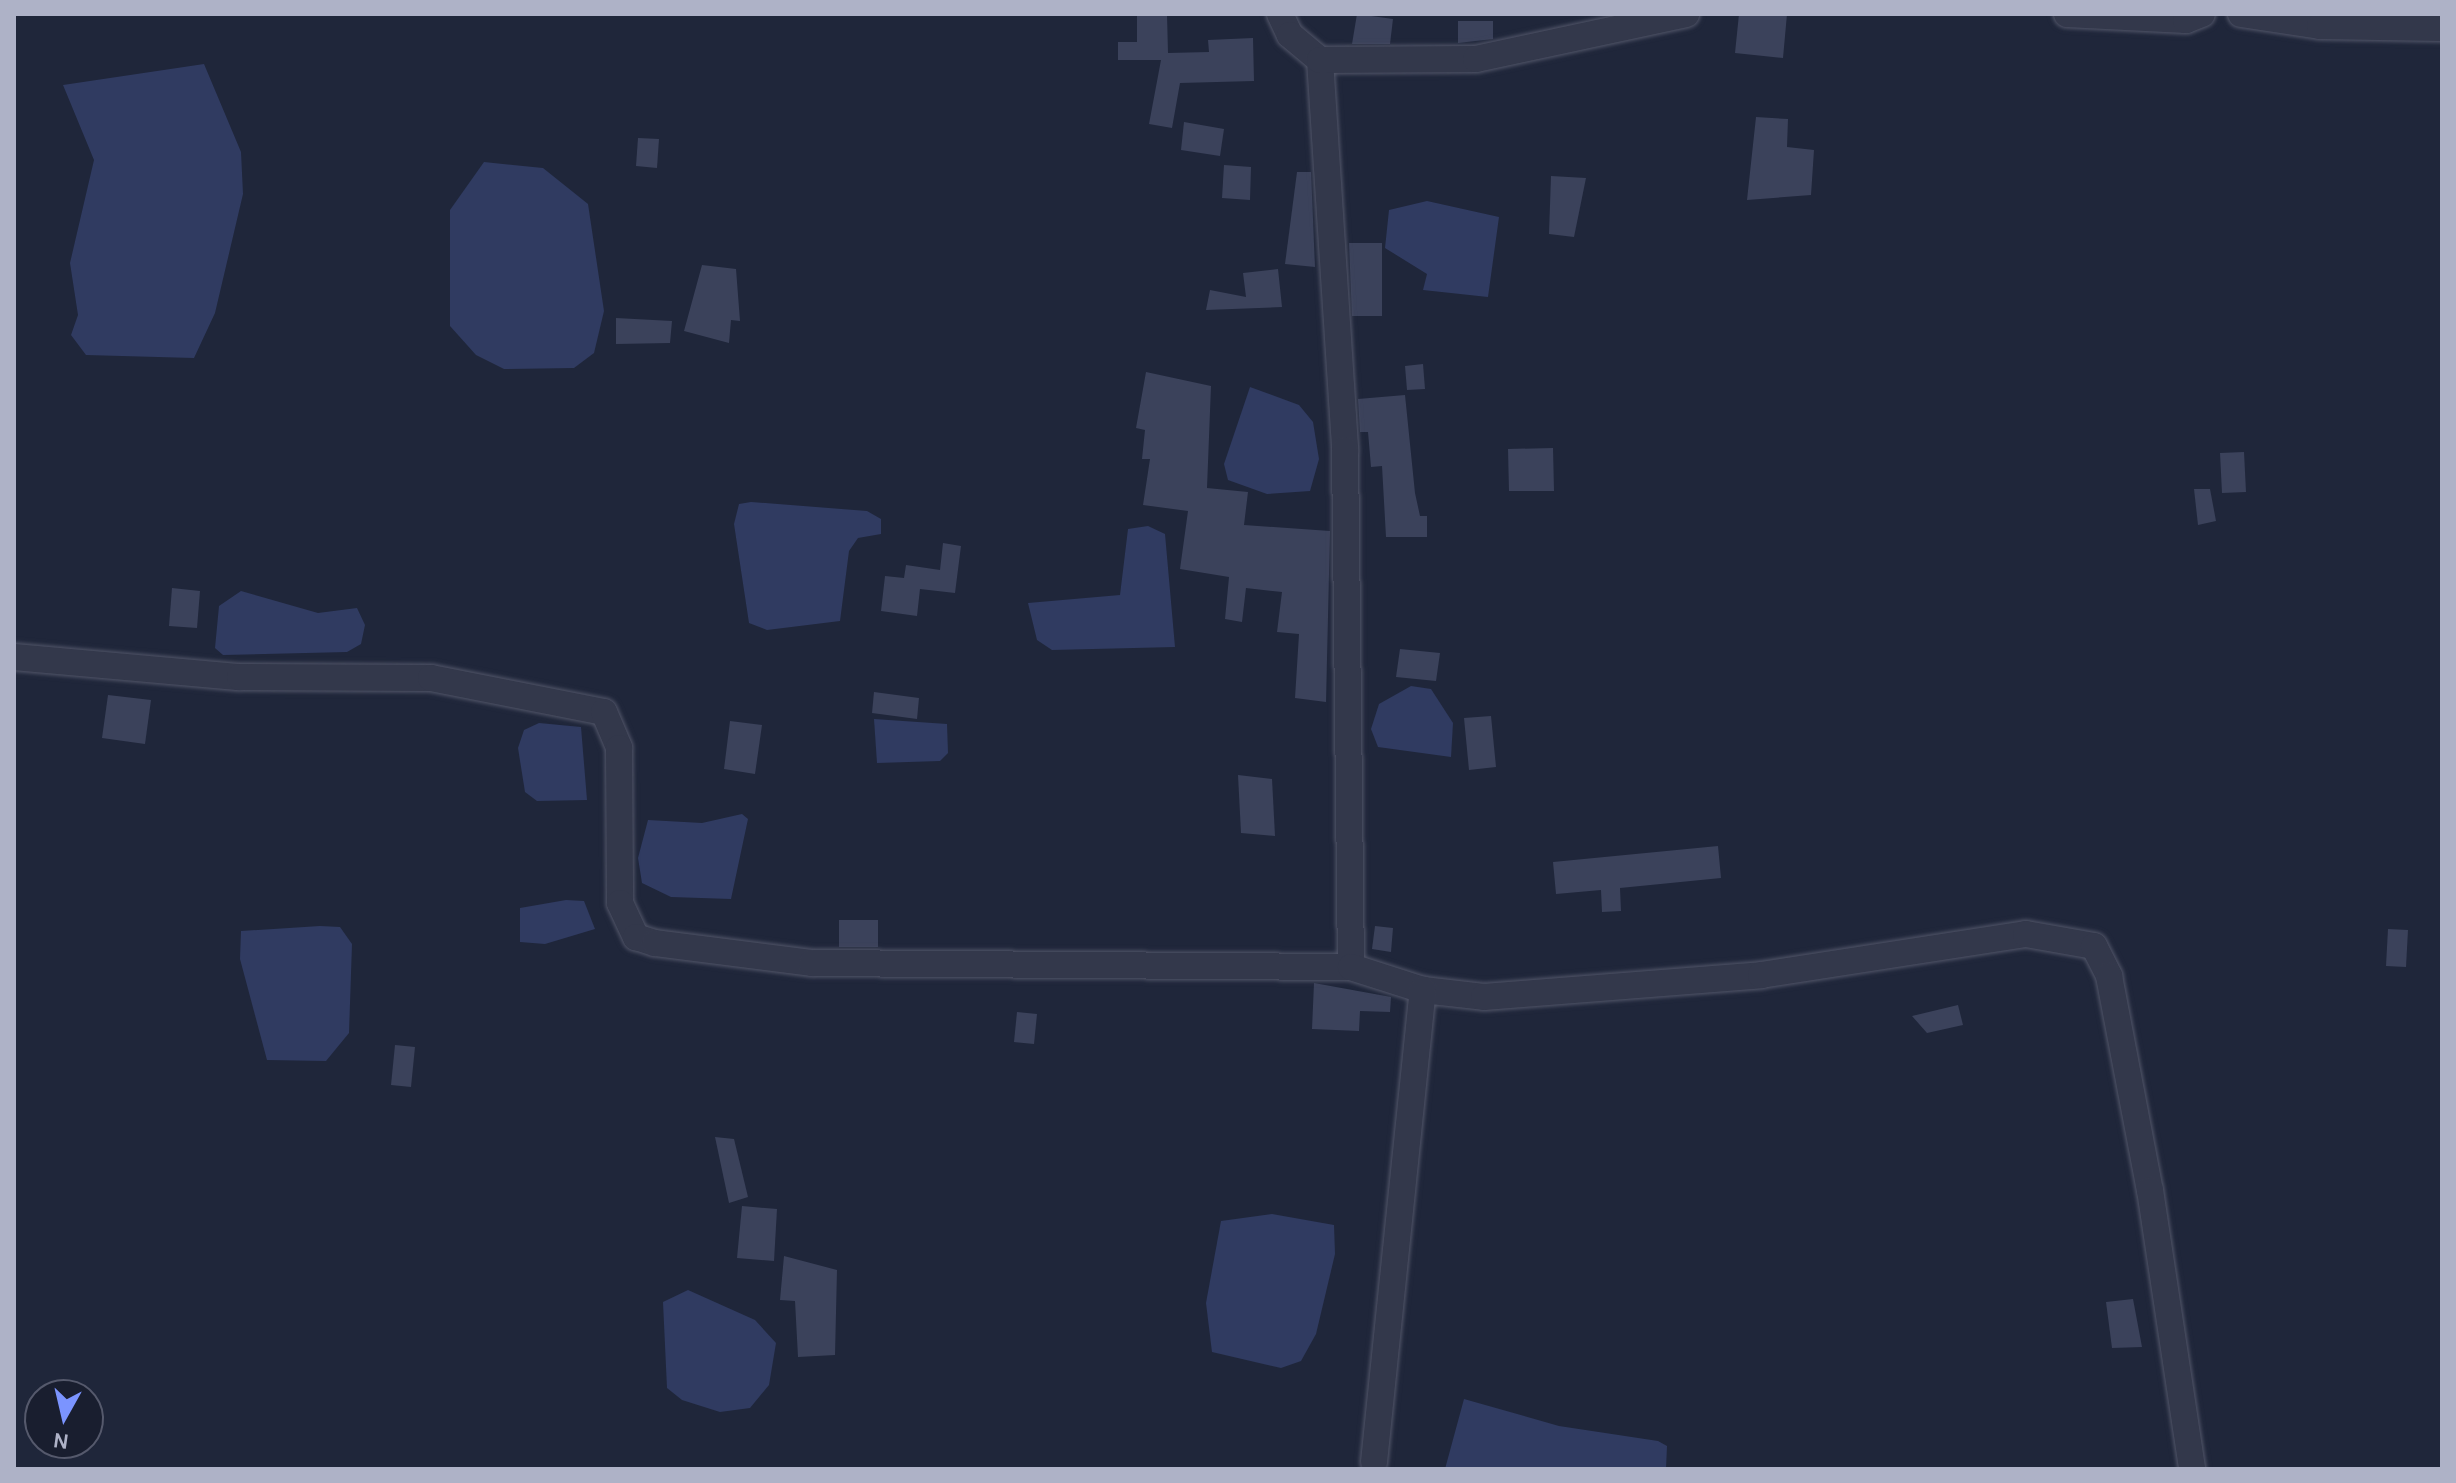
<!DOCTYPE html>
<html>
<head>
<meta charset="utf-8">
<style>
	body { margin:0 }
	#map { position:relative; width:2456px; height:1483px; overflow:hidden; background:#1f263a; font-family:Karla,sans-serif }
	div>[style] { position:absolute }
	.water>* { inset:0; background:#303b61 }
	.building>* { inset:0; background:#3b425b }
	.roads { filter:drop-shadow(0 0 2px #515568) drop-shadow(0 0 2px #515568) }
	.minor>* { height:26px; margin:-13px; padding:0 13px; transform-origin:13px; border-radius:13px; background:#33384b }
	span { translate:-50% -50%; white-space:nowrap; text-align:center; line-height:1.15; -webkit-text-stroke:8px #191e2f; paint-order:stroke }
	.frame { position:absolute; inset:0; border:16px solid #aeb2c7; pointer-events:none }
	.north { position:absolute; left:24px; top:1379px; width:80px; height:80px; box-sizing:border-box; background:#191e2f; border:2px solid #55596c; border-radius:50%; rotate:188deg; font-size:22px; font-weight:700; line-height:32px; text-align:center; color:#aeb2c7 }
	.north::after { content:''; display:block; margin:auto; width:28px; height:36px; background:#7b94ff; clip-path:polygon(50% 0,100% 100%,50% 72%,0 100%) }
</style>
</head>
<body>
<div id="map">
	<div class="water">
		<div style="clip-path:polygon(204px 64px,241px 152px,243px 194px,215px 313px,194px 358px,86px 355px,71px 335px,78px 315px,70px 263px,94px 160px,63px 85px)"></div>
		<div style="clip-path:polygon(484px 162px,543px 168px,588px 204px,604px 311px,594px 353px,574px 368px,504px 369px,476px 355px,450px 326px,450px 210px)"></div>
		<div style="clip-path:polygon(1427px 201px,1499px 217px,1488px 297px,1423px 290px,1427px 274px,1385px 248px,1389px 210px)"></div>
		<div style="clip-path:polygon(1250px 387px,1299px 405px,1313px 422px,1319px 459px,1310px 491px,1267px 494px,1228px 480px,1224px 464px)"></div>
		<div style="clip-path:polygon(751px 502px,867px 511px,881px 519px,881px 534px,858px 538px,849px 551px,840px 621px,767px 630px,749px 623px,734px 524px,739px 504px)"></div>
		<div style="clip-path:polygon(1148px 526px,1165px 534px,1175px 647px,1052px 650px,1037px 640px,1028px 603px,1120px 595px,1128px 529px)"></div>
		<div style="clip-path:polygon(241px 591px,318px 613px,357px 608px,365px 625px,361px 644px,347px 652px,223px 655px,215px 648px,219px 606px)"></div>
		<div style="clip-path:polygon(1411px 686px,1431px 689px,1453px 723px,1451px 757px,1378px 747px,1371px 729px,1379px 704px)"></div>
		<div style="clip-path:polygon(874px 719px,947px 724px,948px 753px,940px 761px,877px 763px)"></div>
		<div style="clip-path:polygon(539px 723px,581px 727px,587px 800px,537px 801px,525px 792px,518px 748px,524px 730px)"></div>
		<div style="clip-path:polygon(742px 814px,748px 819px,731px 899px,671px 897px,642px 883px,638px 858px,648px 820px,702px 823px)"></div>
		<div style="clip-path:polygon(566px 900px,584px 901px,595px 929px,545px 944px,520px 942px,520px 908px)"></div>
		<div style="clip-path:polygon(320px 926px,340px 927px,352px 944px,349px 1033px,326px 1061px,267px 1060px,240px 959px,241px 931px)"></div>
		<div style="clip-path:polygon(1272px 1214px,1334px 1225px,1335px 1254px,1316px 1334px,1301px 1361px,1281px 1368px,1212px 1352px,1206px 1303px,1221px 1221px)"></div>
		<div style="clip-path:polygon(688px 1290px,755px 1320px,776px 1343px,769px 1385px,750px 1408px,720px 1412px,682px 1400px,667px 1388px,663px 1302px)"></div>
		<div style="clip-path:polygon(1464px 1399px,1559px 1426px,1658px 1441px,1667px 1446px,1666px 1469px,1445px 1469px)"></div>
	</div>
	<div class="building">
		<div style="clip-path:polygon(1137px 14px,1167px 14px,1168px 53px,1209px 52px,1208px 40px,1253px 38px,1254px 81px,1180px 83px,1172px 128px,1149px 124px,1161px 60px,1118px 60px,1118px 42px,1137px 42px)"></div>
		<div style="clip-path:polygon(1357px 14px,1393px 19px,1390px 44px,1352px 44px)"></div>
		<div style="clip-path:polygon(1739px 14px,1787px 14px,1783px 58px,1735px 53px)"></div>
		<div style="clip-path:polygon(1458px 21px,1493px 21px,1493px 39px,1458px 43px)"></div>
		<div style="clip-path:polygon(1756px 117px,1788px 119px,1787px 147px,1814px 150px,1811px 195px,1747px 200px)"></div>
		<div style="clip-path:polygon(1184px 122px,1224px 129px,1220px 156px,1181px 150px)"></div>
		<div style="clip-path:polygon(638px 138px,659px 139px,657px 168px,636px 166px)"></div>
		<div style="clip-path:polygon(1224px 165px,1251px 167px,1250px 200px,1222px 198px)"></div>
		<div style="clip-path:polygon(1297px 172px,1311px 172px,1315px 267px,1285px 264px)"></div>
		<div style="clip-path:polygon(1551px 176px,1586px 178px,1574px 237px,1549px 234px)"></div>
		<div style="clip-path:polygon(1349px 243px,1382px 243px,1382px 316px,1352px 316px)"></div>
		<div style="clip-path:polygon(702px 265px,736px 269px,740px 321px,731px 320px,729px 343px,684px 331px)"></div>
		<div style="clip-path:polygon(1278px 269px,1282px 307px,1206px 310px,1210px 290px,1246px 297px,1243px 273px)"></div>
		<div style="clip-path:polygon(616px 318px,672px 321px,670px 343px,616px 344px)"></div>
		<div style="clip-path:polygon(1423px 364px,1425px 389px,1407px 390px,1405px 366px)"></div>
		<div style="clip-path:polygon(1146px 372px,1211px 386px,1207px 488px,1248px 492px,1244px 525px,1330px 531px,1326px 702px,1295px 698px,1299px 634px,1277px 632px,1282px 592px,1246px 588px,1242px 622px,1225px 619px,1229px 577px,1180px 569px,1188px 511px,1143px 505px,1150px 459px,1142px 459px,1145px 430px,1136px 428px)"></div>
		<div style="clip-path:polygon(1405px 395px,1415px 493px,1420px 516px,1427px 516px,1427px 537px,1386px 537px,1382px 466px,1371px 467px,1368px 432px,1360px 432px,1358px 399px)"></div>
		<div style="clip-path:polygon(1553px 448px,1554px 491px,1509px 491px,1508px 449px)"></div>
		<div style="clip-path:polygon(2244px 452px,2246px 492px,2222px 493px,2220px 453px)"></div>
		<div style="clip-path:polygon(2194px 489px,2210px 489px,2216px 521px,2198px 525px)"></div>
		<div style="clip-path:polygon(943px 543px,961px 546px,955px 593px,920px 589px,917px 616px,881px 611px,885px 576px,904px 578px,906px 565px,940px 570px)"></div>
		<div style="clip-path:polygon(172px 588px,200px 591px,197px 628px,169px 626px)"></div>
		<div style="clip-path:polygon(1400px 649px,1440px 653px,1436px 681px,1396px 677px)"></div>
		<div style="clip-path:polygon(874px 692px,919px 698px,917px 719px,872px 713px)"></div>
		<div style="clip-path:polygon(108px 695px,151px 700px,145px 744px,102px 738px)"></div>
		<div style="clip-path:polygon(1491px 716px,1496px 767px,1469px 770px,1464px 718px)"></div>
		<div style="clip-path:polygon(730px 721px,762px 725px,755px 774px,724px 769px)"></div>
		<div style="clip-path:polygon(1238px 775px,1272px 779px,1275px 836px,1241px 833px)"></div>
		<div style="clip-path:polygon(1718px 846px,1721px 878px,1620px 888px,1621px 911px,1602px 912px,1601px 890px,1556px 894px,1553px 862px)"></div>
		<div style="clip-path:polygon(839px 920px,878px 920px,878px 947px,839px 947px)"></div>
		<div style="clip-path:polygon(1375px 926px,1393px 928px,1391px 952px,1372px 949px)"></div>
		<div style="clip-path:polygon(2388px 929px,2408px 930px,2406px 967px,2386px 966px)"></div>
		<div style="clip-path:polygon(1314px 983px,1391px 997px,1390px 1012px,1360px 1011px,1359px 1031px,1312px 1029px)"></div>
		<div style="clip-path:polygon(1958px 1005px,1963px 1025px,1927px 1033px,1912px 1016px)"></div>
		<div style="clip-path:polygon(1017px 1012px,1037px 1014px,1034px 1044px,1014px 1042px)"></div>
		<div style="clip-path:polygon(395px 1045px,415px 1047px,411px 1087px,391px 1085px)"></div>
		<div style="clip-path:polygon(715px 1137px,734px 1139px,748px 1197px,729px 1203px)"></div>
		<div style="clip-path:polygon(742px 1206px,777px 1209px,774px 1261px,737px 1258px)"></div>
		<div style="clip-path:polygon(784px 1256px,837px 1270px,835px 1355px,798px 1357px,795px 1301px,780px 1300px)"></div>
		<div style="clip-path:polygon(2133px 1299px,2142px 1347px,2112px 1348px,2106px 1302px)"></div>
	</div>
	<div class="roads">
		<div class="minor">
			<div style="left:1280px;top:14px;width:23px;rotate:65deg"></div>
			<div style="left:1290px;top:35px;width:39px;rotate:40deg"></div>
			<div style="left:1320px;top:60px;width:391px;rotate:86.3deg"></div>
			<div style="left:1345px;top:450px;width:517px;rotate:89.34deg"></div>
			<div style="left:2067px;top:14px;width:119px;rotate:2.9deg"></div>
			<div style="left:2186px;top:20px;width:17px;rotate:-21deg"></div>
			<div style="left:2241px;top:14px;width:80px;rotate:8.6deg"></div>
			<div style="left:2320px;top:26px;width:122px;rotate:0.9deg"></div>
			<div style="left:1320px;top:60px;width:156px;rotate:-0.4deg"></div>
			<div style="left:1476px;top:59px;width:215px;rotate:-12.1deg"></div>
			<div style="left:14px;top:657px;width:227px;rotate:5.1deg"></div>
			<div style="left:240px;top:677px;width:191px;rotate:0.3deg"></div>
			<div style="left:431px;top:678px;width:176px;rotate:11.1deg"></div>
			<div style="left:604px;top:712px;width:39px;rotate:67deg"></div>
			<div style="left:619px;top:748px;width:155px;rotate:89.6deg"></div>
			<div style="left:620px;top:903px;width:38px;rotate:65deg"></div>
			<div style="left:636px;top:937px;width:20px;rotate:18deg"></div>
			<div style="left:655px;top:943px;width:158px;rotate:7.3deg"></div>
			<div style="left:812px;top:963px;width:539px;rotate:0.43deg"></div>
			<div style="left:1351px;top:967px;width:76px;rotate:17.7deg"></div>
			<div style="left:1423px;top:990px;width:61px;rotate:6.5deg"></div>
			<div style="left:1484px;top:997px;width:278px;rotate:-4.5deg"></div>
			<div style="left:1761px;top:975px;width:268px;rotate:-8.8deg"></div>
			<div style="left:2026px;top:934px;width:69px;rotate:10deg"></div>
			<div style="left:2094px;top:946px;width:34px;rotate:63deg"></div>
			<div style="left:2109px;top:976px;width:218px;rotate:79.2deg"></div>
			<div style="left:2150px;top:1190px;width:282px;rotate:81.4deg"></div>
			<div style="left:1374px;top:1462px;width:475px;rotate:-84.1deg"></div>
		</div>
	</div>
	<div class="frame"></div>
	<div class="north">N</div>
</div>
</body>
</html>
